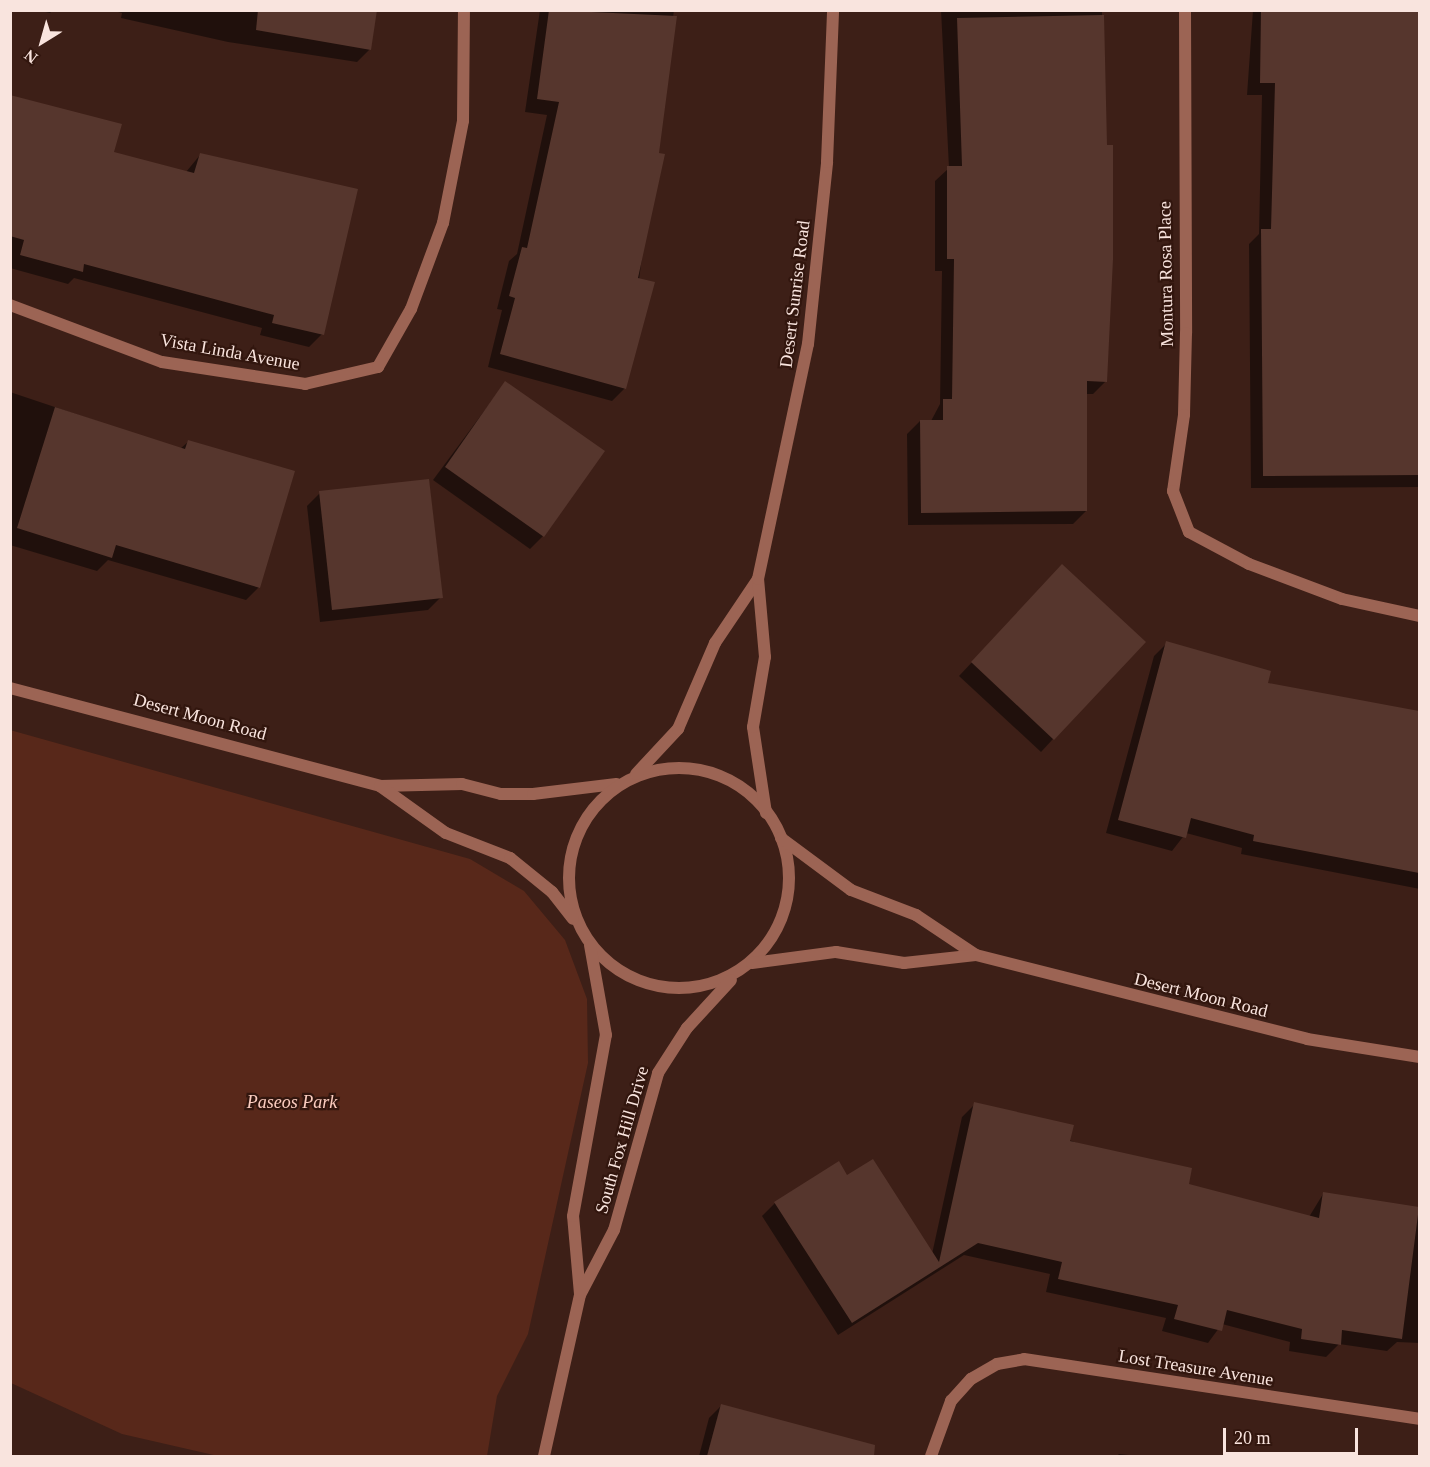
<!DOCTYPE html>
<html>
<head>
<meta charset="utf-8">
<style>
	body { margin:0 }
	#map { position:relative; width:1430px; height:1467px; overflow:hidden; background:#3d1f17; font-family:Georgia,serif }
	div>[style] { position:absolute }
	.green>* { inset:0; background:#58281a }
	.shadow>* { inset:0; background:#0007 }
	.building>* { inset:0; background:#56362d }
	.minor>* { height:12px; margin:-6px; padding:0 6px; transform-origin:6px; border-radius:6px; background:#9c6454 }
	.tertiary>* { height:12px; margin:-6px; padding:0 6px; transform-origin:6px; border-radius:6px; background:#9c6454 }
	.tertiary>.ring { margin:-6px; padding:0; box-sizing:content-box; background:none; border:12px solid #9c6454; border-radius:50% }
	span { translate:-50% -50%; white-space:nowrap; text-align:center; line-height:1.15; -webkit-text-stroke:4.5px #32160e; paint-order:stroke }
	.street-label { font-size:18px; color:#f9e4de }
	.park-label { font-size:18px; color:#fccdc0; font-style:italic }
	.frame { position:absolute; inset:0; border:12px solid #f9e4de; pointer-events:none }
	.north { position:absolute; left:12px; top:12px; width:60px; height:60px; -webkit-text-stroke:4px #32160e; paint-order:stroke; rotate:217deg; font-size:16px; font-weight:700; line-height:24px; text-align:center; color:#f9e4de }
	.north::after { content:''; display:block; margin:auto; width:21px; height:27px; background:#f9e4de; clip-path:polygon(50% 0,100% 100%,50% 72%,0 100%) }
	.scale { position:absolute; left:1223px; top:1428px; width:135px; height:27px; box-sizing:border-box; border:3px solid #f9e4de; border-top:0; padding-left:8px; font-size:18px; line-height:21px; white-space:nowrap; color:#f9e4de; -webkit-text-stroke:4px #32160e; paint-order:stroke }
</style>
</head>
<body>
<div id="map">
	<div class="green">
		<div style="clip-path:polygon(10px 730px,470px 859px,524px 891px,565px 940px,587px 999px,588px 1063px,528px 1334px,497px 1396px,487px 1456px,218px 1456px,122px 1434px,11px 1383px)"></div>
	</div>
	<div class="shadow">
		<div style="clip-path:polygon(37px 10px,53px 10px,50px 13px)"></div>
		<div style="clip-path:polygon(110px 10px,376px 10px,370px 49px,357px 62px,228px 42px,121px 18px,122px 13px)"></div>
		<div style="clip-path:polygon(540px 10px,674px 10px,625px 388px,612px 401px,488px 367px,502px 310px,497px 309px,509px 261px,517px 254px,547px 115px,525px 112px)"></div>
		<div style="clip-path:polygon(941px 10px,1102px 10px,1106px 381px,1093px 394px,1085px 394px,1086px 511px,1073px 524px,908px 525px,907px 434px,920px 421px,931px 421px,940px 404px,942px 271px,935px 271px,935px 181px,949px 168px)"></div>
		<div style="clip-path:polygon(1253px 10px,1420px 10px,1420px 487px,1251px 488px,1249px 244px,1259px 234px,1262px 95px,1247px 95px)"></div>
		<div style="clip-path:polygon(10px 102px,113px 153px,186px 172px,200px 155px,322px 334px,309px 347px,260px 335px,262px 328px,74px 278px,68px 284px,10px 268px)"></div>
		<div style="clip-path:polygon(505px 383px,543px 536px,530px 549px,433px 480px)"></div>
		<div style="clip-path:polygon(10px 392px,180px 449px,189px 441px,259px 587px,246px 600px,108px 560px,97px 571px,10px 545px)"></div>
		<div style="clip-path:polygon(320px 493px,441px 597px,428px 610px,320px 622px,307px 506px)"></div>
		<div style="clip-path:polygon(1050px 579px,1053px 739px,1041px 752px,959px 676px)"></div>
		<div style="clip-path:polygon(1167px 643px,1266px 684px,1420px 712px,1420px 889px,1241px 854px,1242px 848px,1186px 833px,1172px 851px,1106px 833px,1154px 656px)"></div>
		<div style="clip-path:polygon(975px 1104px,1187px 1185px,1309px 1217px,1323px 1194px,1420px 1209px,1420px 1343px,1397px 1342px,1387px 1351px,1339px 1344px,1326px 1357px,1289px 1351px,1290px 1342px,1222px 1324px,1208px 1343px,1162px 1331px,1166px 1318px,1046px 1292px,1050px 1274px,964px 1255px,838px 1335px,762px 1216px,775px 1203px,847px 1177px,932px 1254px,962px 1117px)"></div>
		<div style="clip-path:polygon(722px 1405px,858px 1442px,854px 1456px,699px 1456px,709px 1418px)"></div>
		<div style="clip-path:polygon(1119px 1454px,1138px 1456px,1117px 1456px)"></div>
	</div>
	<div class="building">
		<div style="clip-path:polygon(258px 10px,377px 10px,371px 50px,256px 30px)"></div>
		<div style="clip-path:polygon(549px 10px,677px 16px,659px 153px,665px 154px,638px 278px,655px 282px,626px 389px,500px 354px,515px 298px,509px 296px,522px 247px,527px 248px,559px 102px,537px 99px)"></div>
		<div style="clip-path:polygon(1261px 10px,1419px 10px,1419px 475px,1263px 476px,1261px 229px,1271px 229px,1275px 83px,1260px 83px)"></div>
		<div style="clip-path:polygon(1104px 15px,1107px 145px,1113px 145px,1113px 259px,1107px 382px,1087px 381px,1087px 511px,921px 513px,920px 420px,943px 420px,943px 399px,952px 399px,954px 259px,947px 259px,947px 166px,962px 166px,957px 18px)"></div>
		<div style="clip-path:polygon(10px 95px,122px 124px,114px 152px,194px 173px,200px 153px,358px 189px,324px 335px,272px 323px,274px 315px,84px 264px,83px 272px,20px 255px,24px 240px,10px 236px)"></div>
		<div style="clip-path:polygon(505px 381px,605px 451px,544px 537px,445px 467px)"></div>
		<div style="clip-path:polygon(55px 407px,185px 449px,188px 440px,295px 471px,260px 588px,116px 545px,112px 558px,17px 528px)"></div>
		<div style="clip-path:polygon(429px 479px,443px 598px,332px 610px,319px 491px)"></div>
		<div style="clip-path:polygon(1062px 564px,1146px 642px,1054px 740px,971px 662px)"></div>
		<div style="clip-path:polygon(1166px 641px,1271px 671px,1268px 683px,1419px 711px,1419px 873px,1253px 841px,1254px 835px,1191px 818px,1186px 838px,1118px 820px)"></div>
		<div style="clip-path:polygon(974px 1102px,1074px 1125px,1070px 1141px,1192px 1168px,1189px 1184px,1319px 1218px,1323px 1192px,1419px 1207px,1402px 1339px,1342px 1330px,1341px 1345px,1301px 1339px,1302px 1329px,1227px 1310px,1222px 1331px,1174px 1319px,1178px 1305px,1058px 1279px,1062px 1262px,978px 1243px,852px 1323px,774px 1202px,839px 1161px,847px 1175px,873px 1159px,939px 1262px)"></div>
		<div style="clip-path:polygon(721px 1404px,875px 1445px,874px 1456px,707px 1456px)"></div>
	</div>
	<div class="minor">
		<div style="left:1185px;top:10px;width:323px;rotate:89.8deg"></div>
		<div style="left:1186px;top:333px;width:82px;rotate:91.4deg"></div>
		<div style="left:1184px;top:415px;width:77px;rotate:98.2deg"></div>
		<div style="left:1173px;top:491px;width:44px;rotate:68.7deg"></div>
		<div style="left:1189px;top:532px;width:68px;rotate:28.1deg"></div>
		<div style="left:1249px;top:564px;width:99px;rotate:20.6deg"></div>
		<div style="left:1342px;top:599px;width:80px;rotate:12.3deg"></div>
		<div style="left:10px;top:305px;width:162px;rotate:20.6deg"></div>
		<div style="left:162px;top:362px;width:145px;rotate:8.7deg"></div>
		<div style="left:305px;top:384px;width:75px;rotate:-13.1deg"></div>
		<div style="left:378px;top:367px;width:67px;rotate:-60.4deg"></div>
		<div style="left:411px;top:309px;width:92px;rotate:-69.6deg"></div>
		<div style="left:443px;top:223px;width:104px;rotate:-78.9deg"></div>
		<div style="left:463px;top:121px;width:111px;rotate:-89.5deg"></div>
		<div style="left:931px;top:1456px;width:59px;rotate:-70deg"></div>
		<div style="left:951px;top:1401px;width:30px;rotate:-48deg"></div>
		<div style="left:971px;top:1379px;width:30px;rotate:-30deg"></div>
		<div style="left:997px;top:1364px;width:27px;rotate:-10deg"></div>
		<div style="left:1024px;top:1359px;width:401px;rotate:8.6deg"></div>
	</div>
	<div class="tertiary">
		<div style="left:10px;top:688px;width:383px;rotate:14.8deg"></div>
		<div style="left:380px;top:786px;width:82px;rotate:-1.4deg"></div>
		<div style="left:462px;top:784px;width:40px;rotate:14.4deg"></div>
		<div style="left:501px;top:794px;width:32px"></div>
		<div style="left:533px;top:794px;width:84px;rotate:-6.9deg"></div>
		<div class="ring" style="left:569px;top:768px;width:208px;height:208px"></div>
		<div style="left:636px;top:774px;width:62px;rotate:-47deg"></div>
		<div style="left:678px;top:729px;width:94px;rotate:-66.7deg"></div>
		<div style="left:715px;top:643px;width:77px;rotate:-56.1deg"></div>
		<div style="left:380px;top:786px;width:81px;rotate:35.5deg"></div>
		<div style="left:446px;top:833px;width:69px;rotate:21.3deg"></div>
		<div style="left:510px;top:858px;width:54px;rotate:39deg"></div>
		<div style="left:552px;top:892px;width:34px;rotate:52deg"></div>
		<div style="left:766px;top:813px;width:87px;rotate:-98.6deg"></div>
		<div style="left:753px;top:727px;width:71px;rotate:-80.3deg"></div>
		<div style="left:765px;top:657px;width:78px;rotate:-95.1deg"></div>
		<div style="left:758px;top:579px;width:240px;rotate:-78deg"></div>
		<div style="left:808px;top:344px;width:183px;rotate:-84deg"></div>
		<div style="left:827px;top:162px;width:152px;rotate:-87.7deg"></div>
		<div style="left:781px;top:838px;width:87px;rotate:36.6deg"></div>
		<div style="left:851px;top:890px;width:70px;rotate:21deg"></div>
		<div style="left:916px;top:915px;width:72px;rotate:33.7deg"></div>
		<div style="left:976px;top:955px;width:341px;rotate:14.2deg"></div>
		<div style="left:1307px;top:1039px;width:114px;rotate:9.1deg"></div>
		<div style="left:752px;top:963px;width:85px;rotate:-7.5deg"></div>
		<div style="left:836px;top:952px;width:69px;rotate:9.2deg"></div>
		<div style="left:904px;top:963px;width:72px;rotate:-6.3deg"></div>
		<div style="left:580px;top:1294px;width:78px;rotate:-95.1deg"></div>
		<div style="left:573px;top:1216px;width:184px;rotate:-79.7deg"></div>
		<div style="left:606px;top:1035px;width:91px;rotate:-100.1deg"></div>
		<div style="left:544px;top:1456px;width:165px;rotate:-77.4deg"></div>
		<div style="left:580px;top:1295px;width:73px;rotate:-62.4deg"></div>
		<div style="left:614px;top:1230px;width:163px;rotate:-74.3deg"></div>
		<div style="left:658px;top:1073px;width:54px;rotate:-57.2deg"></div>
		<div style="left:687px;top:1028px;width:65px;rotate:-47.5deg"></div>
	</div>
	<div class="street-label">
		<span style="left:1166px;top:274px;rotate:-91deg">Montura Rosa Place</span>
		<span style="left:795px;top:294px;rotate:-83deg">Desert Sunrise Road</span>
		<span style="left:230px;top:352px;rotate:10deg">Vista Linda Avenue</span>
		<span style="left:200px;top:717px;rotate:15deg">Desert Moon Road</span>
		<span style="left:1201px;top:995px;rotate:14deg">Desert Moon Road</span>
		<span style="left:622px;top:1140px;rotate:-74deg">South Fox Hill Drive</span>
		<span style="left:1196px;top:1368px;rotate:9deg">Lost Treasure Avenue</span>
	</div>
	<div class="park-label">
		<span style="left:292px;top:1102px">Paseos Park</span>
	</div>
	<div class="frame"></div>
	<div class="north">N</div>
	<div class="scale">20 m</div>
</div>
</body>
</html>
